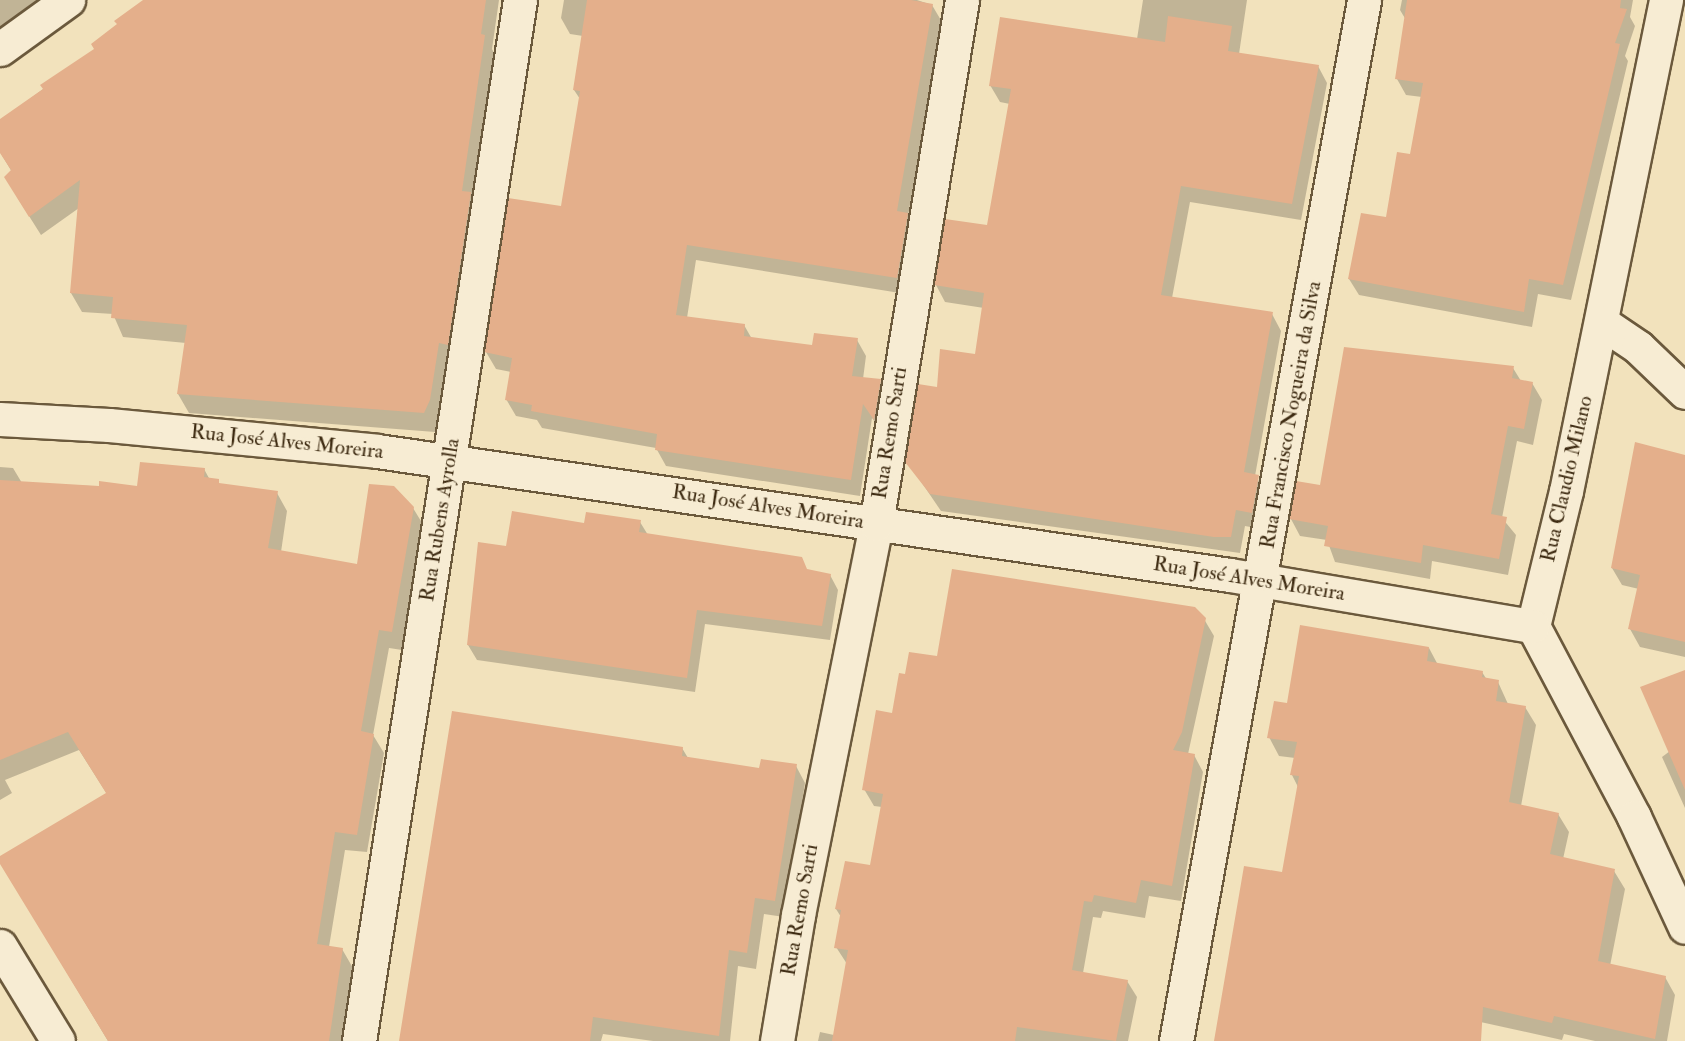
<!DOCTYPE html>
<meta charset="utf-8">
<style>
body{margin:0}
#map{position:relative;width:1685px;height:1041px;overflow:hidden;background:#f2e2bc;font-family:"IM FELL Double Pica",serif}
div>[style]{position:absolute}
.shadow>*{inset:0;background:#0003}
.building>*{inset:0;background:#e4af8b}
.roads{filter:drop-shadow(2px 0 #6b593c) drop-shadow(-2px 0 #6b593c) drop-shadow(0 2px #6b593c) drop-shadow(0 -2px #6b593c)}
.street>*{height:33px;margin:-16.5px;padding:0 16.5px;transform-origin:16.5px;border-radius:16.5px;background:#f7ecd3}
span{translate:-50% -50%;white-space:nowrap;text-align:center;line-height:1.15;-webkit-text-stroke:6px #f7ecd3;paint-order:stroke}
.street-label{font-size:21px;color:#3e2b12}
</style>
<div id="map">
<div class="shadow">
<i style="clip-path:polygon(0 0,43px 0,0 30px)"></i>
<i style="clip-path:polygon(146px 0,499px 0,492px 49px,495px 55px,441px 420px,435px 432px,189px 413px,178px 394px,186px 343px,123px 337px,113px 314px,82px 312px,71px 293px,79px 208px,41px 235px,17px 197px,12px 172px,0 152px,0 121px,96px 50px)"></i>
<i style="clip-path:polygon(564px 0,917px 0,932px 5px,942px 22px,908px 216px,917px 231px,906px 294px,696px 260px,687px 318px,744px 325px,752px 339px,813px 347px,857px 340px,866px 356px,863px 379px,880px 381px,889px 397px,883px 433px,872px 418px,860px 496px,666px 466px,656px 448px,542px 428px,537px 420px,516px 416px,506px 399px,511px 372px,496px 369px,486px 352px,562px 208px,580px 99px,574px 90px,583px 36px,570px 34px,561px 18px)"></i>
<i style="clip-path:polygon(1143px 0,1247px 0,1239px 54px,1318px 66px,1327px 83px,1301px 220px,1190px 202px,1172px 298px,1272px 314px,1281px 331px,1255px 476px,1268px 493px,1261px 529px,1245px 526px,1240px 553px,941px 511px,907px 461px,938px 388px,977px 356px,984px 308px,945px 302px,936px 285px,988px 227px,1010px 104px,1000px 102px,990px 85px,1137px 39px)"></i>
<i style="clip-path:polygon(1402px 0,1633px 0,1630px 17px,1635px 26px,1625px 56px,1628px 61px,1571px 300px,1538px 294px,1532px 327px,1359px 295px,1349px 279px,1387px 219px,1411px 156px,1422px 97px,1406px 95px,1397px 79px,1406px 20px,1400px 10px)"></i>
<i style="clip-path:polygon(1513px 368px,1521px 381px,1532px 383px,1542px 400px,1533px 445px,1517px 441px,1502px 518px,1516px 535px,1508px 575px,1432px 561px,1430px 579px,1335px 562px,1327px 540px,1300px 536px,1291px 519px,1321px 487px)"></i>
<i style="clip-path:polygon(1685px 456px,1685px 657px,1640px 647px,1630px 629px,1639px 589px,1622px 585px,1612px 568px)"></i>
<i style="clip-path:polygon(0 467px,13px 468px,22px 483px,138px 488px,204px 469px,210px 480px,221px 485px,277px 493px,287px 511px,281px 552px,358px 565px,413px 508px,424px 526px,402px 650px,389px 648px,373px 735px,384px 753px,367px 852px,345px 850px,329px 947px,342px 949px,353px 968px,341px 1041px,108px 1041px,0 861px,0 857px,107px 794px,79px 750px,5px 780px,12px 793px,0 800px)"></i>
<i style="clip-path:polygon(640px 522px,648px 535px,830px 575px,838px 590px,830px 640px,705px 624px,695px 692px,477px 660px,468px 645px,507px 548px,586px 525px)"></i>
<i style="clip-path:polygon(1204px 619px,1214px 636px,1188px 754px,1194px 755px,1203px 772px,1181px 901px,1149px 896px,1145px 918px,1103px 911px,1101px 918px,1093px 917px,1083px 973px,1127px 981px,1137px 997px,1128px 1041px,818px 1041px,820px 1032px,834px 1035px,847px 964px,836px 947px,841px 917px,836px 909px,871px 867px,882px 807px,874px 806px,864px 789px,907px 676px,938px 658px)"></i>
<i style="clip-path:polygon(1429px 648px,1438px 665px,1482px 672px,1487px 680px,1498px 682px,1508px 704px,1525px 707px,1536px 725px,1521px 806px,1558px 814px,1569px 832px,1563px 859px,1614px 871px,1625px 889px,1610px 966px,1665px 977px,1675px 995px,1667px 1041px,1595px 1041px,1564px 1034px,1562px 1040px,1435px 1012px,1430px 1041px,1216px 1041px,1283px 873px,1298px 787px,1292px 775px,1295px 758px,1279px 756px,1269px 737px,1288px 705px)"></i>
<i style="clip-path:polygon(1685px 671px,1685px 808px,1662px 757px,1670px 751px)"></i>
<i style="clip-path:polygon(682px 748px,688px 758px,760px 770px,796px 766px,805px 783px,784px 917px,764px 914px,756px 969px,738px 966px,730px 1041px,653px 1041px,603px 1034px,601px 1041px,401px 1041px)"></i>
</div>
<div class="building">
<i style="clip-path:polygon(143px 0,486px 0,481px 34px,485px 35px,462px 191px,471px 192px,448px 345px,439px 343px,430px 400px,424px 413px,177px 394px,187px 325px,111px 318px,113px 297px,70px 293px,80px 180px,29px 217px,4px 177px,11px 170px,0 153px,0 119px,43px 89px,40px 85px,94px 49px,91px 44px,117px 24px,114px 21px)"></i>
<i style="clip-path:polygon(587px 0,911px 0,933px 4px,897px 211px,908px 213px,897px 278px,687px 245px,676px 315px,745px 324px,744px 336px,812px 345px,814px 333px,858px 338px,852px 376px,881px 379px,874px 420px,863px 404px,851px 480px,655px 450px,657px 434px,531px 411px,532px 405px,505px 400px,512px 358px,484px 352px,508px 198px,561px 206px,580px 91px,573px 90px)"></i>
<i style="clip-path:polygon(1407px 0,1621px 0,1620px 8px,1627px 9px,1615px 43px,1620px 44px,1563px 285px,1529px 279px,1524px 312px,1348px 279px,1361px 213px,1386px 217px,1397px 152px,1410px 154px,1423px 83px,1395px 79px)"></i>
<i style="clip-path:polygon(1168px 16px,1232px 26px,1228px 51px,1319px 65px,1292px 204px,1181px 186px,1161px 295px,1273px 312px,1244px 472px,1259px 475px,1252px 513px,1236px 510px,1231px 537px,1214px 537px,930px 494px,905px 462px,918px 384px,937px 387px,940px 349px,975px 354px,984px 293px,934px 285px,945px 219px,987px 225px,1011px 89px,989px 86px,1000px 17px,1165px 42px)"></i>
<i style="clip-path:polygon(1344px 347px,1514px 366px,1512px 378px,1533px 382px,1524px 429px,1508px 426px,1491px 514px,1507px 517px,1499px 559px,1423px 545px,1421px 563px,1324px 546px,1328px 526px,1289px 519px,1296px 481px,1320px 485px)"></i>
<i style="clip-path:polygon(1635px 442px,1685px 455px,1685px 642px,1628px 629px,1640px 575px,1611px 568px)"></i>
<i style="clip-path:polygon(140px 462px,205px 468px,204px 477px,219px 479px,219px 483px,278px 491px,268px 548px,357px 564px,369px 484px,394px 486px,414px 507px,392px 632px,379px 630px,361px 731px,374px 734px,357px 835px,335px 832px,317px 944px,343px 948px,329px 1041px,108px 1041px,0 864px,0 856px,106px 793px,68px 732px,0 760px,0 480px,99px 486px,99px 481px,137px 486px)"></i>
<i style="clip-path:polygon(512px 511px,584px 523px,586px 512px,641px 520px,639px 532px,802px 557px,807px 569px,831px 574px,822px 626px,697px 610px,687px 678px,467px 645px,478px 542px,506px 546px)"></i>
<i style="clip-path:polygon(952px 569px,1195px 607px,1206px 618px,1182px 732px,1173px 750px,1195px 754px,1172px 886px,1141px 880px,1136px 903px,1094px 895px,1092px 902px,1084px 901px,1072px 970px,1128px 980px,1116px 1041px,1017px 1027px,1015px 1041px,832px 1041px,848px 950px,834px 948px,841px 910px,835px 909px,845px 861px,870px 865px,883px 794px,862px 790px,876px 710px,892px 713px,899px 673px,905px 674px,909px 652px,937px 656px)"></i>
<i style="clip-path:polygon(1300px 625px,1429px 647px,1427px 661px,1483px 671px,1482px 677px,1499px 680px,1496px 701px,1526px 706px,1509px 802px,1559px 813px,1550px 854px,1615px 869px,1598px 961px,1666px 976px,1655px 1039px,1554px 1016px,1552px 1023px,1483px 1007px,1481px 1041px,1214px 1041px,1244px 866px,1282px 872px,1299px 776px,1290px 775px,1297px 742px,1267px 738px,1274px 701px,1287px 703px)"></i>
<i style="clip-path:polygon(1685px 670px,1685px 790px,1640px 687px)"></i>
<i style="clip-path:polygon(452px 711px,683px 747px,682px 756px,759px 768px,761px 759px,797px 764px,775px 901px,755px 898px,747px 953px,729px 950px,719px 1036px,593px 1017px,590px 1041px,399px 1041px)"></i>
</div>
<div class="roads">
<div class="street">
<i style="left:1666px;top:0;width:501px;rotate:101.51deg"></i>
<i style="left:1566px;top:491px;width:139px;rotate:103.7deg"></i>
<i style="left:1533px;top:626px;width:216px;rotate:62.1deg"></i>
<i style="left:1634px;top:817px;width:121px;rotate:65.1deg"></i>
<i style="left:0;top:49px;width:84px;rotate:-35.8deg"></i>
<i style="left:1601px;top:322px;width:45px;rotate:34deg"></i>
<i style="left:1638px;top:347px;width:65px;rotate:43.8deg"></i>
<i style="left:0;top:419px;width:109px;rotate:3.2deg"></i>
<i style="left:109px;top:425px;width:269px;rotate:5.5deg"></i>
<i style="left:377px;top:451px;width:862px;rotate:8.27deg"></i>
<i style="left:1230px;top:575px;width:307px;rotate:9.6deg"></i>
<i style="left:0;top:946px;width:111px;rotate:58.6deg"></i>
<i style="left:359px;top:1041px;width:1053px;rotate:-81.21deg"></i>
<i style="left:777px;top:1041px;width:128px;rotate:-80.5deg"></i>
<i style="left:798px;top:915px;width:399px;rotate:-78.7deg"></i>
<i style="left:876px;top:524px;width:531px;rotate:-80.68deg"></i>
<i style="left:1176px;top:1041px;width:1058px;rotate:-79.76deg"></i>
</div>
</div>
<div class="street-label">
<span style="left:1291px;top:415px;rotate:-80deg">Rua Francisco Nogueira da Silva</span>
<span style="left:890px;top:433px;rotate:-81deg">Rua Remo Sarti</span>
<span style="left:287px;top:442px;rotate:6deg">Rua José Alves Moreira</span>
<span style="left:1567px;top:479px;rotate:-77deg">Rua Claudio Milano</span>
<span style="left:768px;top:507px;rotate:9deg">Rua José Alves Moreira</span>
<span style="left:440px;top:520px;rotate:-81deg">Rua Rubens Ayrolla</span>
<span style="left:1249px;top:579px;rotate:9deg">Rua José Alves Moreira</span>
<span style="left:800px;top:910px;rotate:-80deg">Rua Remo Sarti</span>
</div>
</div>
